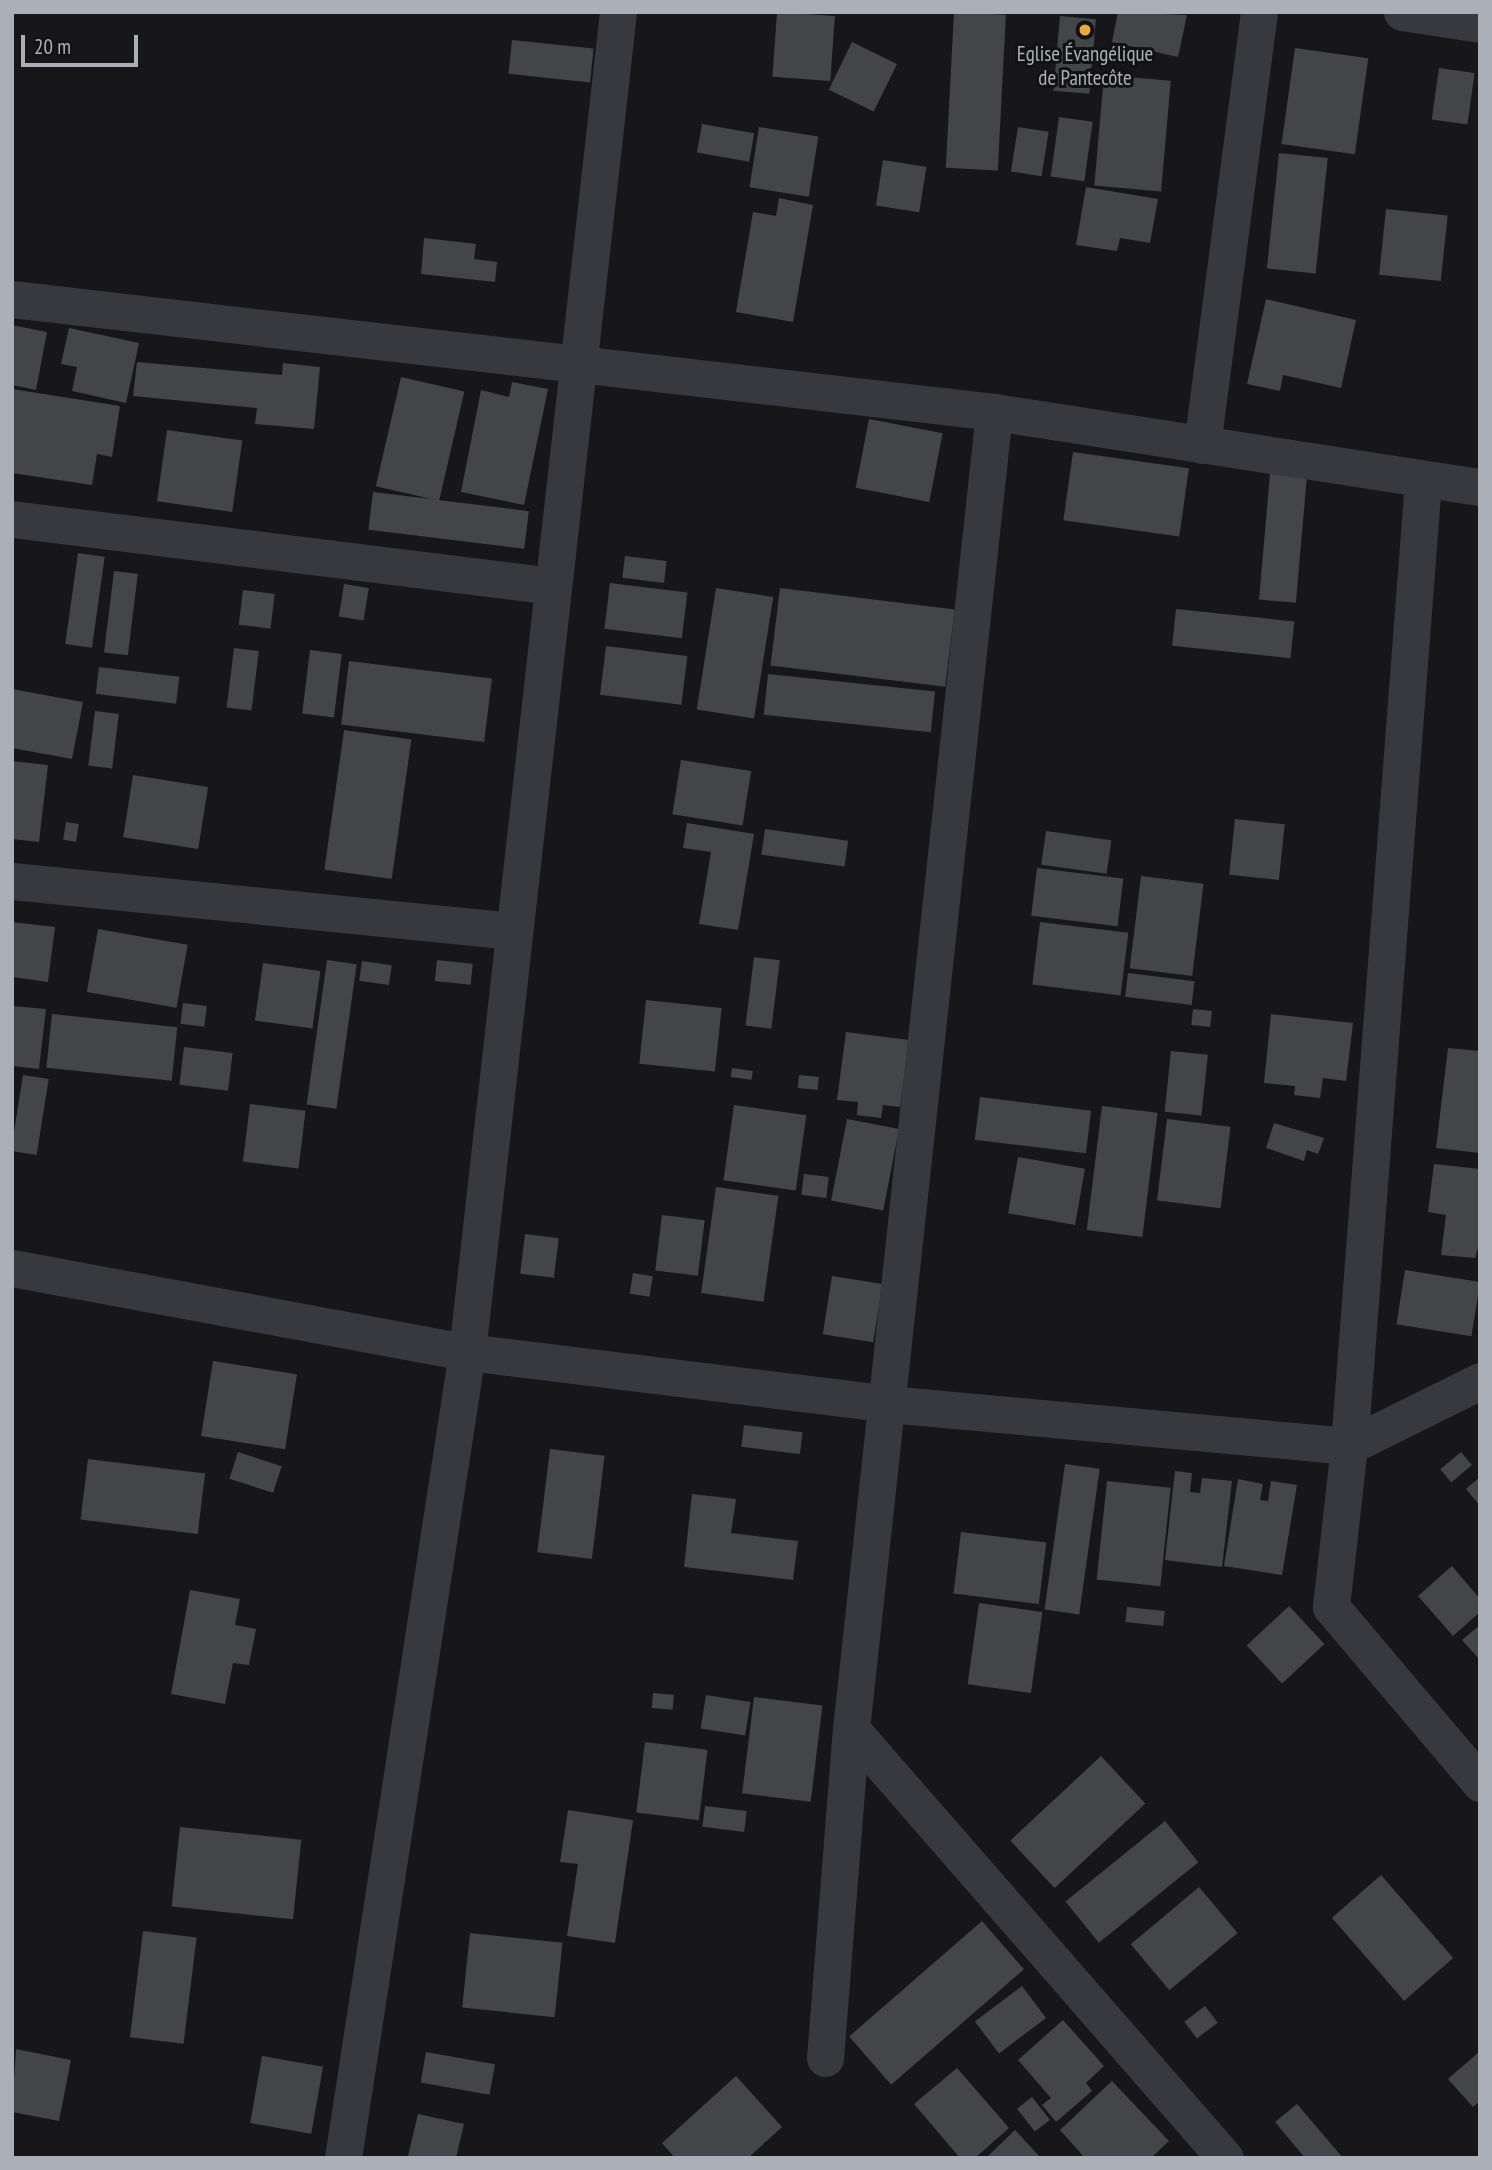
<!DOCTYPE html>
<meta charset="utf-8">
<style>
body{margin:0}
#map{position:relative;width:1492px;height:2170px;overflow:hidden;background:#171719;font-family:"PT Sans Narrow",sans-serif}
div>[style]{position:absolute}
.building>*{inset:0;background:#444549;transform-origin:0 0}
.minor>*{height:37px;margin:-18.5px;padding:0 18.5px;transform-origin:18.5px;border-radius:18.5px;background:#38393e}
.dots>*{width:19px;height:19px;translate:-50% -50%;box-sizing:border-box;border:4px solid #121214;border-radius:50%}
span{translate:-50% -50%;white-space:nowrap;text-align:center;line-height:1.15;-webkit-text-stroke:6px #121214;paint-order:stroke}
.poi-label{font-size:21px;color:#aaafb8}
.frame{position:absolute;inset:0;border:14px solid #aaafb8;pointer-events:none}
.scale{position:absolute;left:21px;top:35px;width:117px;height:32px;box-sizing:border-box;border:4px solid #aaafb8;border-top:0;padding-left:9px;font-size:21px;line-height:24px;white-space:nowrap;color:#aaafb8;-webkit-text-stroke:5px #121214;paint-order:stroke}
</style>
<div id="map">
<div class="building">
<i style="left:777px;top:12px;width:58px;height:65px;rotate:4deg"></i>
<i style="left:954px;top:12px;width:52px;height:156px;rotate:3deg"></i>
<i style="clip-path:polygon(1118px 12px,1187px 15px,1178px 57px,1112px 42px)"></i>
<i style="left:1060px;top:16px;width:36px;height:75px;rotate:5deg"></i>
<i style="left:512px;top:40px;width:82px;height:34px;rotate:6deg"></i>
<i style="left:852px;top:42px;width:50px;height:53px;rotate:26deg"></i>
<i style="left:1295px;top:48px;width:74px;height:97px;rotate:8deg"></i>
<i style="left:1439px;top:68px;width:36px;height:52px;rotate:8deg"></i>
<i style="left:1104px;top:75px;width:67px;height:111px;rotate:5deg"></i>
<i style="left:1059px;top:117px;width:34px;height:60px;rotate:8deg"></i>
<i style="left:702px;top:124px;width:53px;height:29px;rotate:10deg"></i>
<i style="left:759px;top:127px;width:60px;height:61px;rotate:9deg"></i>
<i style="left:1018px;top:127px;width:31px;height:45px;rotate:9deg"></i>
<i style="left:1279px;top:153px;width:49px;height:116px;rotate:6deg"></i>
<i style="left:883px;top:160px;width:44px;height:46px;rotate:9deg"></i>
<i style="clip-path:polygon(1086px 187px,1158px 199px,1150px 243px,1120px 238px,1117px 251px,1076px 245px)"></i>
<i style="clip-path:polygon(779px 198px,813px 205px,793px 322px,736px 312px,753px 212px,776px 216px)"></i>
<i style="left:1386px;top:209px;width:62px;height:66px;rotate:6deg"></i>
<i style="clip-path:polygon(424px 238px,476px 244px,474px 259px,497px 262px,495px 282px,421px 274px)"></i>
<i style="clip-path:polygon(1266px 299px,1356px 320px,1341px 388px,1283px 375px,1280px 391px,1247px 384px)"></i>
<i style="clip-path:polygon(12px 325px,47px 332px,36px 390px,12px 385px)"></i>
<i style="clip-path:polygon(69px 328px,139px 343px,126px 403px,72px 391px,77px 367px,61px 364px)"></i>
<i style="clip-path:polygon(137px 362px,282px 375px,283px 363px,320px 367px,314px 429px,255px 424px,257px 408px,133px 396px)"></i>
<i style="left:401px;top:377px;width:65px;height:112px;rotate:13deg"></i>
<i style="clip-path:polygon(512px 382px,548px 389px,524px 505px,461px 492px,481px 390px,509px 397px)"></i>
<i style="clip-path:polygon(12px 389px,120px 406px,112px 457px,97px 454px,92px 485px,12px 473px)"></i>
<i style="left:869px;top:419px;width:75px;height:70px;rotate:11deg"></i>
<i style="left:167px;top:430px;width:76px;height:72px;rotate:8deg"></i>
<i style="left:1073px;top:452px;width:117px;height:69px;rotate:8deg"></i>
<i style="left:1270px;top:474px;width:37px;height:126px;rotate:5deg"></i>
<i style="left:373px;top:492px;width:157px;height:38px;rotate:7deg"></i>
<i style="left:78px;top:553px;width:27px;height:92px;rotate:8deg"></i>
<i style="left:625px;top:556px;width:42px;height:22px;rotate:7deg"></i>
<i style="left:114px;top:571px;width:24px;height:82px;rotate:7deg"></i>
<i style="left:610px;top:583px;width:78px;height:46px;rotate:7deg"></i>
<i style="left:344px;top:584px;width:25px;height:33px;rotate:9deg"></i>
<i style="left:716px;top:588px;width:58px;height:123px;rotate:9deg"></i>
<i style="left:780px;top:588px;width:176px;height:78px;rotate:7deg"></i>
<i style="left:243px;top:590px;width:32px;height:35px;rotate:7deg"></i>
<i style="left:1176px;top:609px;width:119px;height:37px;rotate:6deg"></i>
<i style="left:606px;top:646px;width:82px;height:49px;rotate:7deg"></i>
<i style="left:234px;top:648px;width:25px;height:60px;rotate:7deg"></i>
<i style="left:310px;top:650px;width:32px;height:64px;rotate:7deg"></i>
<i style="left:349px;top:661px;width:144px;height:64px;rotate:7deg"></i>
<i style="left:99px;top:667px;width:81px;height:27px;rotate:7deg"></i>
<i style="left:768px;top:674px;width:168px;height:41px;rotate:6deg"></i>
<i style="clip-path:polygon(12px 689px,83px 702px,72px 759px,12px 748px)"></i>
<i style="left:95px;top:711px;width:24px;height:55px;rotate:7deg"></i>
<i style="left:344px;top:730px;width:68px;height:141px;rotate:8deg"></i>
<i style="left:681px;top:760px;width:71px;height:55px;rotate:9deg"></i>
<i style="clip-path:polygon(12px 761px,48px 765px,39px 842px,12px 839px)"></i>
<i style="left:133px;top:775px;width:76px;height:63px;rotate:9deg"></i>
<i style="left:1235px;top:819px;width:50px;height:56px;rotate:6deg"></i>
<i style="left:66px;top:822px;width:13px;height:18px;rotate:9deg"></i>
<i style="clip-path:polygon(687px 823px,754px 834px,738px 930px,699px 924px,711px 852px,683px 848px)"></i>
<i style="left:765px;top:829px;width:84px;height:26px;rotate:8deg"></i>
<i style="left:1046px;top:831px;width:66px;height:34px;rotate:8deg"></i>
<i style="left:1037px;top:868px;width:87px;height:48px;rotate:7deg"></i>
<i style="left:1141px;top:876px;width:63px;height:93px;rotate:7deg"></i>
<i style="clip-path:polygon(12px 922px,55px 927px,48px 982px,12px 977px)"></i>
<i style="left:1040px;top:922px;width:89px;height:63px;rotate:7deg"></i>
<i style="left:98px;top:929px;width:91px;height:64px;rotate:10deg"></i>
<i style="left:754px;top:957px;width:26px;height:69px;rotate:7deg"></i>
<i style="left:327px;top:960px;width:30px;height:146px;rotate:8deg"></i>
<i style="left:437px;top:960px;width:36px;height:21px;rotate:6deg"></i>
<i style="left:362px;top:961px;width:30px;height:20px;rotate:8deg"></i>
<i style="left:263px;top:963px;width:58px;height:58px;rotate:8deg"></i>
<i style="left:1128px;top:973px;width:67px;height:24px;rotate:7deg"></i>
<i style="left:646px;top:1000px;width:76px;height:64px;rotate:6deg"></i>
<i style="left:183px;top:1003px;width:24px;height:21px;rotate:7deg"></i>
<i style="clip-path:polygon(12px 1006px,46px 1009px,39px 1069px,12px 1066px)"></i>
<i style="left:1193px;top:1009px;width:19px;height:16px;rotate:6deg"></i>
<i style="left:52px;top:1014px;width:126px;height:54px;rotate:6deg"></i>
<i style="clip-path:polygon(1271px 1014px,1353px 1023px,1346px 1081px,1323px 1078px,1320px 1098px,1294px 1095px,1295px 1086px,1264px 1083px)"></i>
<i style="clip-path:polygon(846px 1032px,909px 1040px,900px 1107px,883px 1105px,881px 1118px,857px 1115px,858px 1102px,837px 1100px)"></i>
<i style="left:184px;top:1047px;width:49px;height:38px;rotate:7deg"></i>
<i style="clip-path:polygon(1448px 1048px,1480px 1051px,1480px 1153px,1436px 1148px)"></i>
<i style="left:1171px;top:1051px;width:37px;height:61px;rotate:6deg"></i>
<i style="left:732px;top:1068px;width:21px;height:9px;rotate:8deg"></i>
<i style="left:23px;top:1075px;width:26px;height:77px;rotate:9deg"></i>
<i style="left:799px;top:1075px;width:20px;height:13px;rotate:6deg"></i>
<i style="left:980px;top:1097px;width:112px;height:43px;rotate:7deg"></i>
<i style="left:250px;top:1104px;width:56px;height:58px;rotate:7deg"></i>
<i style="left:734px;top:1105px;width:73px;height:76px;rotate:8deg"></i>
<i style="left:1102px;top:1106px;width:56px;height:125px;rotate:7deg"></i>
<i style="left:847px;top:1119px;width:53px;height:83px;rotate:11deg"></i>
<i style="left:1167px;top:1119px;width:64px;height:82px;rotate:7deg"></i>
<i style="clip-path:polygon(1274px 1123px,1324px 1138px,1318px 1154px,1307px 1150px,1304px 1161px,1266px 1148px)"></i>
<i style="left:1018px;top:1157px;width:68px;height:57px;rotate:10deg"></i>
<i style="clip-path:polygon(1434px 1164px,1480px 1169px,1480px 1241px,1475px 1258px,1441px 1255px,1446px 1215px,1428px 1212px)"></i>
<i style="left:804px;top:1174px;width:25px;height:21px;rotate:7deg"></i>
<i style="left:716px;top:1187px;width:63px;height:107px;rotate:8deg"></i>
<i style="left:662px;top:1215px;width:43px;height:56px;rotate:7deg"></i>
<i style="left:525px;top:1234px;width:34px;height:40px;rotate:7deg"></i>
<i style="left:1405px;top:1270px;width:76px;height:55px;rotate:9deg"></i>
<i style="left:633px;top:1273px;width:20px;height:21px;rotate:9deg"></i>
<i style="left:832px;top:1276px;width:51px;height:59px;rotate:9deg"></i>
<i style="left:213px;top:1361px;width:85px;height:76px;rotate:9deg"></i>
<i style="left:744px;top:1425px;width:59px;height:22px;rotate:7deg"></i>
<i style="left:550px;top:1449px;width:55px;height:104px;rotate:7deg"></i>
<i style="left:238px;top:1452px;width:46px;height:28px;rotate:18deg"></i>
<i style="left:1461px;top:1452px;width:17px;height:27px;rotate:50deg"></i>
<i style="left:88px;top:1459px;width:118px;height:61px;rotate:7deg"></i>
<i style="left:1065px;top:1464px;width:35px;height:147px;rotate:8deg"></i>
<i style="clip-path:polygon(1175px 1471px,1192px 1473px,1190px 1492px,1200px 1493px,1202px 1478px,1232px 1481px,1222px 1567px,1165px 1560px)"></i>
<i style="clip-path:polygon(1480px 1477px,1480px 1506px,1466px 1489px)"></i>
<i style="clip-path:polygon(1238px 1479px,1263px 1484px,1260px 1500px,1268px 1501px,1271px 1481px,1297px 1485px,1282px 1575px,1224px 1566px)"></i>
<i style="left:1107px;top:1481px;width:64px;height:99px;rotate:6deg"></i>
<i style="clip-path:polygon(692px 1494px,736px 1499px,731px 1533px,798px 1541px,793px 1580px,684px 1567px)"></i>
<i style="left:961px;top:1532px;width:86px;height:62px;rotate:7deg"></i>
<i style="clip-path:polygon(1452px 1566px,1480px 1599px,1480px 1612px,1453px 1636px,1418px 1596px)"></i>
<i style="clip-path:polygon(190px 1590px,240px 1599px,235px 1625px,256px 1629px,249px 1665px,233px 1663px,225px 1704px,171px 1694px)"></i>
<i style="left:979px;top:1603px;width:64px;height:82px;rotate:8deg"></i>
<i style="left:1289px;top:1606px;width:52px;height:58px;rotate:47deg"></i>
<i style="left:1127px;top:1607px;width:38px;height:15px;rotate:6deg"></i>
<i style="clip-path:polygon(1480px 1625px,1480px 1660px,1462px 1640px)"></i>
<i style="left:653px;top:1693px;width:21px;height:15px;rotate:5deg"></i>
<i style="left:706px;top:1695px;width:45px;height:34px;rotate:9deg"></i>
<i style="left:754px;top:1697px;width:69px;height:97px;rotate:7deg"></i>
<i style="left:645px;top:1742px;width:63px;height:71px;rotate:7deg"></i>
<i style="left:1101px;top:1756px;width:65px;height:124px;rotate:47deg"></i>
<i style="left:705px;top:1806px;width:42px;height:21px;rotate:7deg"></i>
<i style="clip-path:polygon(568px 1810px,633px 1820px,615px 1943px,567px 1936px,578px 1864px,560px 1862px)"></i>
<i style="left:1165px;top:1821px;width:53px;height:128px;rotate:51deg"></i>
<i style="left:180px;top:1827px;width:122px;height:80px;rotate:6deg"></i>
<i style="left:1381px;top:1875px;width:110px;height:65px;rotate:49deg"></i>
<i style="left:1199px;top:1887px;width:60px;height:89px;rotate:50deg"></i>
<i style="left:982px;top:1921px;width:64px;height:176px;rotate:49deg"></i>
<i style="left:143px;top:1931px;width:54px;height:107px;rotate:7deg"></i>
<i style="left:470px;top:1933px;width:93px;height:75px;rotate:6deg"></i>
<i style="left:1022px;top:1986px;width:40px;height:59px;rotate:53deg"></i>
<i style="left:1205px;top:2006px;width:21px;height:26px;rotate:53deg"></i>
<i style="clip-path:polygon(1063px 2020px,1104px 2066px,1086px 2083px,1092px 2091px,1056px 2122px,1042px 2105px,1051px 2098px,1018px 2060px)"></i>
<i style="clip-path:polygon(16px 2049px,71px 2060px,59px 2121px,12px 2112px)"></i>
<i style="clip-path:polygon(1480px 2051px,1480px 2101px,1473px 2107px,1448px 2079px)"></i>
<i style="left:426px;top:2052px;width:70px;height:31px;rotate:10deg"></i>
<i style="left:262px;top:2056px;width:62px;height:68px;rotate:10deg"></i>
<i style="clip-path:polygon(957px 2068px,1009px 2128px,975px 2158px,960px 2158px,914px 2104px)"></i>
<i style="clip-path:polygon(736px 2076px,782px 2127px,748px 2158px,675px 2158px,662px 2143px)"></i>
<i style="clip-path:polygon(1112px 2081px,1169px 2141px,1151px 2158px,1085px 2158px,1060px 2130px)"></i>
<i style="left:1032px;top:2097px;width:29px;height:19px;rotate:52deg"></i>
<i style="clip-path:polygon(1297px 2104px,1343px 2158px,1305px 2158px,1275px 2122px)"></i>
<i style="clip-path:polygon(418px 2114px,464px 2124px,456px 2158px,408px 2156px)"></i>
<i style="clip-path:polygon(1015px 2130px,1041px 2158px,986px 2158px)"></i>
</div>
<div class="minor">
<i style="left:1402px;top:12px;width:79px;rotate:8.7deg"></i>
<i style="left:12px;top:299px;width:988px;rotate:6.56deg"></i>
<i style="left:994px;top:412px;width:492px;rotate:8.8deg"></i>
<i style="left:1202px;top:445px;width:437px;rotate:-82.5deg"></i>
<i style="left:1423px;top:481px;width:968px;rotate:94.39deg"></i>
<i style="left:1349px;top:1446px;width:162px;rotate:96.4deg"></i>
<i style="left:1331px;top:1607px;width:231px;rotate:49.7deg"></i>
<i style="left:12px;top:519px;width:544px;rotate:7.07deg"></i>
<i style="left:12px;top:881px;width:504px;rotate:5.69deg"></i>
<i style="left:12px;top:1268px;width:463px;rotate:10.5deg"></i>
<i style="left:467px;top:1352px;width:424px;rotate:7deg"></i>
<i style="left:888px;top:1404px;width:463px;rotate:5.2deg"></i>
<i style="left:1349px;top:1446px;width:146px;rotate:-26.4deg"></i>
<i style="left:851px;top:1729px;width:569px;rotate:48.92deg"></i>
<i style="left:825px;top:2058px;width:330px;rotate:-85.5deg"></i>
<i style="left:851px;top:1729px;width:1325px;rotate:-83.8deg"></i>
<i style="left:343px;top:2158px;width:815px;rotate:-81.25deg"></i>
<i style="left:467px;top:1352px;width:1348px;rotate:-83.57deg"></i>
</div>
<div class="dots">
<i style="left:1085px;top:30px;background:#eaa83e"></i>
</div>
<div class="poi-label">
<span style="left:1085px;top:66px">Eglise Évangélique<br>de Pantecôte</span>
</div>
<div class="frame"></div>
<div class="scale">20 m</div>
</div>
